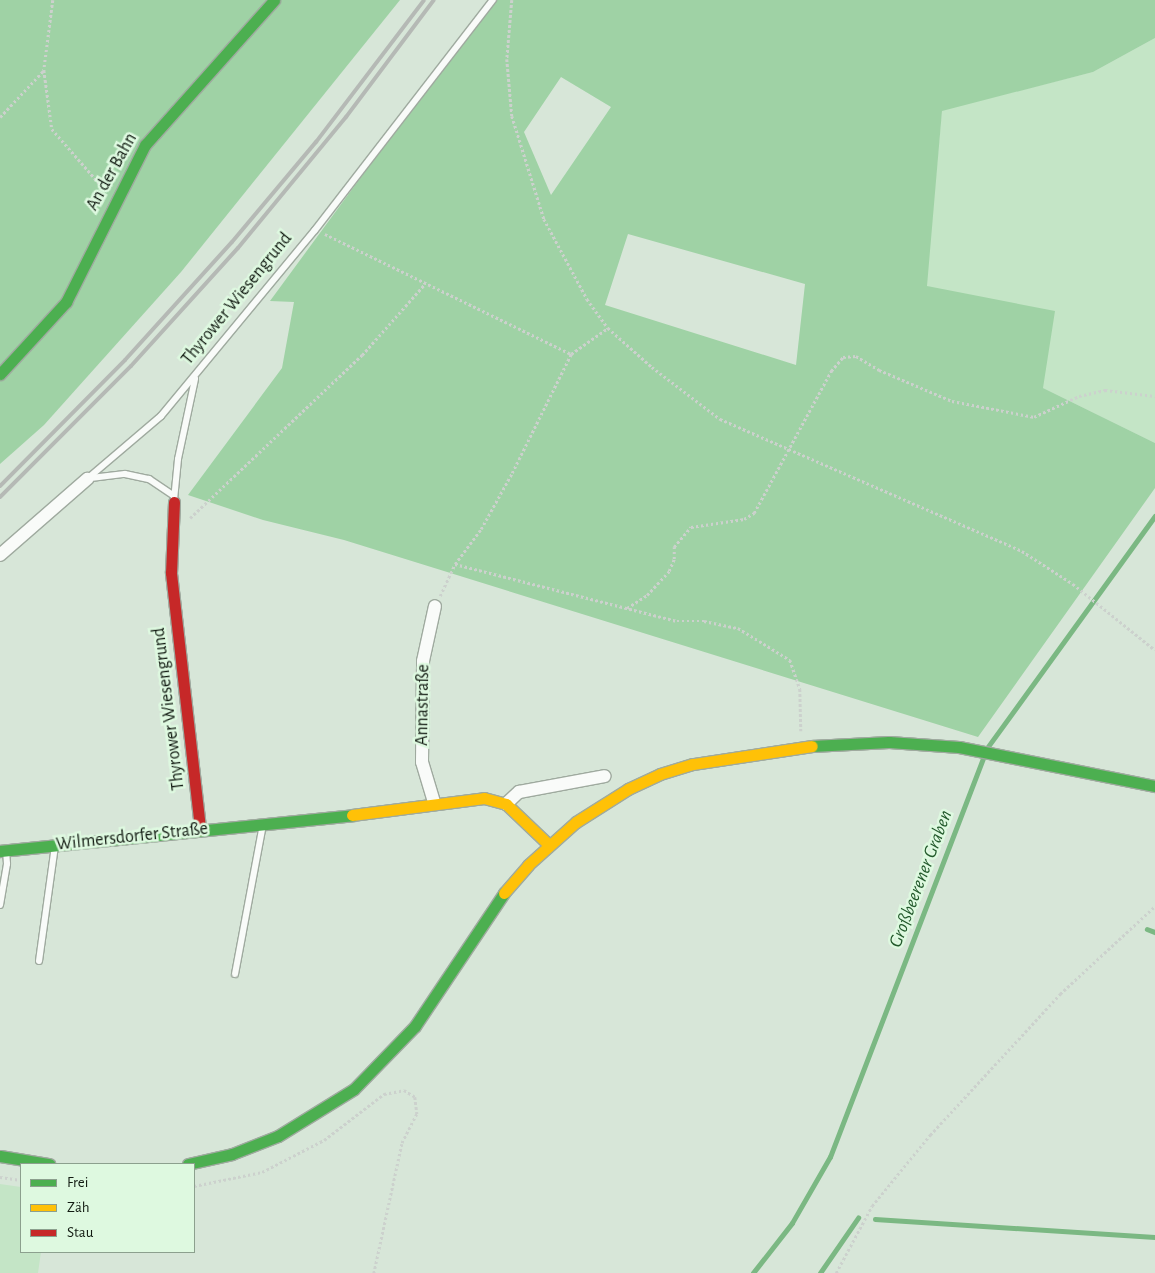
<!DOCTYPE html>
<meta charset="utf-8">
<style>
body{margin:0}
#map{position:relative;width:1155px;height:1273px;overflow:hidden;background:#d7e6d8;font-family:"Alegreya Sans",sans-serif}
div>[style]{position:absolute}
.green>*{inset:0;background:#c4e5c6}
.forest>*{inset:0;background:#9fd2a5}
.stream>*{height:4.5px;margin:-2.25px;padding:0 2.25px;transform-origin:2.25px;border-radius:2.25px;background:#7bb883}
.path>*{height:2.5px;margin-top:-1.25px;transform-origin:0;background:repeating-linear-gradient(90deg,#ccd1cd 0 2.5px,transparent 0 5px)}
.roads{filter:drop-shadow(1px 0 #9faa9f) drop-shadow(-1px 0 #9faa9f) drop-shadow(0 1px #9faa9f) drop-shadow(0 -1px #9faa9f)}
.lane>*{height:6px;margin:-3px;padding:0 3px;transform-origin:3px;border-radius:3px;background:#f9fbf9}
.street>*{height:12px;margin:-6px;padding:0 6px;transform-origin:6px;border-radius:6px;background:#f9fbf9}
.fast>*{height:11px;margin:-5.5px;padding:0 5.5px;transform-origin:5.5px;border-radius:5.5px;background:#4caf50}
.slow>*{height:11px;margin:-5.5px;padding:0 5.5px;transform-origin:5.5px;border-radius:5.5px;background:#ffc107}
.jam>*{height:11px;margin:-5.5px;padding:0 5.5px;transform-origin:5.5px;border-radius:5.5px;background:#c62828}
.rail>*{height:4px;margin:-2px;padding:0 2px;transform-origin:2px;border-radius:2px;background:#b5b9b5}
span{translate:-50% -50%;white-space:nowrap;text-align:center;line-height:1.15;-webkit-text-stroke:5px #def9e0;paint-order:stroke}
.street-label{font-size:18px;color:#121b12}
.water-label{font-size:19px;color:#22592b;font-style:italic}
.legend{position:absolute;left:20px;top:1163px;width:175px;height:90px;box-sizing:border-box;background:#def9e0;border:1px solid #8ca08e;margin:0;padding:6px 9px;list-style:none;font-size:15px;color:#121b12}
.legend li{display:flex;align-items:center;gap:10px;height:25px}
.legend b{width:25px;border:1px solid #8ca08e}
</style>
<div id="map">
<div class="green">
<i style="clip-path:polygon(1155px 38px,1155px 443px,1043px 388px,926px 286px,942px 110px,1093px 72px)"></i>
<i style="clip-path:polygon(0 1184px,21px 1187px,21px 1252px,41px 1252px,38px 1273px,0 1273px)"></i>
</div>
<div class="forest">
<i style="clip-path:polygon(0 0,400px 0,181px 272px,44px 425px,0 464px)"></i>
<i style="clip-path:polygon(evenodd,491px 0,1155px 0,1155px 38px,1093px 72px,942px 111px,927px 286px,1055px 311px,1043px 388px,1155px 443px,1155px 488px,978px 737px,344px 540px,263px 520px,188px 495px,282px 368px,294px 302px,270px 301px,491px 0,561px 77px,611px 107px,551px 195px,524px 132px,561px 77px,491px 0,628px 234px,805px 284px,796px 365px,605px 305px,628px 234px)"></i>
</div>
<div class="stream">
<i style="left:987px;top:748px;width:286px;rotate:-54.1deg"></i>
<i style="left:1147px;top:929px;width:9px;rotate:21deg"></i>
<i style="left:875px;top:1219px;width:281px;rotate:3.7deg"></i>
<i style="left:753px;top:1273px;width:63px;rotate:-52deg"></i>
<i style="left:792px;top:1223px;width:76px;rotate:-60.1deg"></i>
<i style="left:830px;top:1157px;width:430px;rotate:-69deg"></i>
<i style="left:820px;top:1273px;width:67px;rotate:-55.4deg"></i>
</div>
<div class="path">
<i style="left:53px;top:0;width:71px;rotate:97.3deg"></i>
<i style="left:44px;top:70px;width:60px;rotate:82.3deg"></i>
<i style="left:52px;top:129px;width:81px;rotate:49deg"></i>
<i style="left:512px;top:0;width:59px;rotate:94.8deg"></i>
<i style="left:507px;top:59px;width:57px;rotate:85deg"></i>
<i style="left:512px;top:116px;width:108px;rotate:72.7deg"></i>
<i style="left:544px;top:219px;width:91px;rotate:61.7deg"></i>
<i style="left:587px;top:299px;width:36px;rotate:54deg"></i>
<i style="left:608px;top:328px;width:59px;rotate:41.6deg"></i>
<i style="left:652px;top:367px;width:86px;rotate:37.4deg"></i>
<i style="left:720px;top:419px;width:330px;rotate:23.6deg"></i>
<i style="left:1022px;top:551px;width:61px;rotate:32.9deg"></i>
<i style="left:1073px;top:584px;width:105px;rotate:38.8deg"></i>
<i style="left:0;top:117px;width:64px;rotate:-46.9deg"></i>
<i style="left:325px;top:234px;width:274px;rotate:26deg"></i>
<i style="left:190px;top:518px;width:237px;rotate:-43.5deg"></i>
<i style="left:362px;top:355px;width:94px;rotate:-48.5deg"></i>
<i style="left:455px;top:564px;width:229px;rotate:14.4deg"></i>
<i style="left:677px;top:621px;width:27px"></i>
<i style="left:704px;top:621px;width:35px;rotate:12deg"></i>
<i style="left:738px;top:628px;width:61px;rotate:31.6deg"></i>
<i style="left:790px;top:660px;width:31px;rotate:71deg"></i>
<i style="left:800px;top:689px;width:42px;rotate:88.6deg"></i>
<i style="left:440px;top:596px;width:35px;rotate:-65deg"></i>
<i style="left:455px;top:564px;width:44px;rotate:-53.4deg"></i>
<i style="left:481px;top:529px;width:64px;rotate:-61deg"></i>
<i style="left:512px;top:473px;width:133px;rotate:-63.6deg"></i>
<i style="left:571px;top:354px;width:45px;rotate:-35.1deg"></i>
<i style="left:627px;top:608px;width:24px;rotate:-33deg"></i>
<i style="left:647px;top:595px;width:33px;rotate:-47deg"></i>
<i style="left:669px;top:571px;width:13px;rotate:-67deg"></i>
<i style="left:674px;top:559px;width:12px;rotate:-90deg"></i>
<i style="left:674px;top:547px;width:26px;rotate:-50deg"></i>
<i style="left:691px;top:527px;width:54px;rotate:-8.6deg"></i>
<i style="left:744px;top:519px;width:12px;rotate:-31deg"></i>
<i style="left:754px;top:513px;width:162px;rotate:-61.5deg"></i>
<i style="left:831px;top:371px;width:18px;rotate:-49deg"></i>
<i style="left:843px;top:357px;width:13px;rotate:-4deg"></i>
<i style="left:856px;top:356px;width:27px;rotate:31deg"></i>
<i style="left:879px;top:370px;width:79px;rotate:23deg"></i>
<i style="left:952px;top:401px;width:84px;rotate:11deg"></i>
<i style="left:1034px;top:417px;width:50px;rotate:-25deg"></i>
<i style="left:1079px;top:396px;width:27px;rotate:-13deg"></i>
<i style="left:1105px;top:390px;width:50px;rotate:6.8deg"></i>
<i style="left:0;top:1177px;width:21px;rotate:8deg"></i>
<i style="left:194px;top:1186px;width:69px;rotate:-11.6deg"></i>
<i style="left:262px;top:1172px;width:70px;rotate:-27.3deg"></i>
<i style="left:324px;top:1140px;width:76px;rotate:-37.5deg"></i>
<i style="left:384px;top:1094px;width:20px;rotate:-11deg"></i>
<i style="left:404px;top:1090px;width:13px;rotate:32deg"></i>
<i style="left:415px;top:1097px;width:17px;rotate:83deg"></i>
<i style="left:417px;top:1114px;width:34px;rotate:117deg"></i>
<i style="left:402px;top:1144px;width:132px;rotate:102.2deg"></i>
<i style="left:836px;top:1273px;width:76px;rotate:-61.8deg"></i>
<i style="left:872px;top:1206px;width:92px;rotate:-50.8deg"></i>
<i style="left:930px;top:1135px;width:192px;rotate:-47.3deg"></i>
<i style="left:1060px;top:994px;width:129px;rotate:-42.8deg"></i>
</div>
<div class="roads">
<div class="lane">
<i style="left:91px;top:478px;width:34px;rotate:-7deg"></i>
<i style="left:125px;top:474px;width:25px;rotate:12deg"></i>
<i style="left:149px;top:479px;width:30px;rotate:34deg"></i>
<i style="left:87px;top:479px;width:97px;rotate:-40.4deg"></i>
<i style="left:161px;top:416px;width:241px;rotate:-50.4deg"></i>
<i style="left:315px;top:230px;width:291px;rotate:-52.3deg"></i>
<i style="left:174px;top:500px;width:41px;rotate:-84.4deg"></i>
<i style="left:178px;top:459px;width:82px;rotate:-78deg"></i>
<i style="left:0;top:905px;width:42px;rotate:-80.3deg"></i>
<i style="left:7px;top:864px;width:13px;rotate:-94deg"></i>
<i style="left:39px;top:961px;width:116px;rotate:-82.1deg"></i>
<i style="left:235px;top:974px;width:152px;rotate:-79.4deg"></i>
</div>
<div class="street">
<i style="left:0;top:555px;width:116px;rotate:-41.1deg"></i>
<i style="left:434px;top:802px;width:42px;rotate:-106.7deg"></i>
<i style="left:422px;top:762px;width:101px;rotate:-89.4deg"></i>
<i style="left:423px;top:661px;width:56px;rotate:-77.7deg"></i>
<i style="left:506px;top:804px;width:18px;rotate:-43deg"></i>
<i style="left:519px;top:792px;width:87px;rotate:-10.5deg"></i>
</div>
<div class="fast">
<i style="left:0;top:374px;width:98px;rotate:-47.5deg"></i>
<i style="left:66px;top:302px;width:176px;rotate:-63.3deg"></i>
<i style="left:145px;top:145px;width:194px;rotate:-48.3deg"></i>
<i style="left:812px;top:746px;width:77px;rotate:-3deg"></i>
<i style="left:889px;top:742px;width:70px;rotate:4.1deg"></i>
<i style="left:959px;top:747px;width:200px;rotate:11.3deg"></i>
<i style="left:0;top:851px;width:354px;rotate:-5.8deg"></i>
<i style="left:0;top:1156px;width:50px;rotate:9.3deg"></i>
<i style="left:188px;top:1164px;width:45px;rotate:-12.8deg"></i>
<i style="left:232px;top:1154px;width:49px;rotate:-21.4deg"></i>
<i style="left:278px;top:1136px;width:89px;rotate:-31.7deg"></i>
<i style="left:354px;top:1089px;width:88px;rotate:-45.9deg"></i>
<i style="left:415px;top:1026px;width:160px;rotate:-56.2deg"></i>
</div>
<div class="slow">
<i style="left:352px;top:815px;width:133px;rotate:-7.3deg"></i>
<i style="left:484px;top:798px;width:23px;rotate:15deg"></i>
<i style="left:506px;top:804px;width:58px;rotate:43.6deg"></i>
<i style="left:504px;top:893px;width:37px;rotate:-49deg"></i>
<i style="left:528px;top:865px;width:64px;rotate:-41.9deg"></i>
<i style="left:576px;top:822px;width:62px;rotate:-32.4deg"></i>
<i style="left:628px;top:789px;width:35px;rotate:-25deg"></i>
<i style="left:660px;top:774px;width:34px;rotate:-17deg"></i>
<i style="left:693px;top:764px;width:120px;rotate:-8.6deg"></i>
</div>
<div class="jam">
<i style="left:174px;top:502px;width:71px;rotate:92.4deg"></i>
<i style="left:171px;top:573px;width:258px;rotate:83.5deg"></i>
</div>
</div>
<div class="rail">
<i style="left:0;top:486px;width:177px;rotate:-45.2deg"></i>
<i style="left:125px;top:360px;width:159px;rotate:-47.8deg"></i>
<i style="left:232px;top:242px;width:131px;rotate:-50deg"></i>
<i style="left:316px;top:142px;width:178px;rotate:-52.7deg"></i>
<i style="left:0;top:497px;width:185px;rotate:-45deg"></i>
<i style="left:131px;top:366px;width:159px;rotate:-47.8deg"></i>
<i style="left:238px;top:248px;width:170px;rotate:-50.5deg"></i>
<i style="left:346px;top:117px;width:146px;rotate:-53.1deg"></i>
</div>
<div class="street-label">
<span style="left:112px;top:172px;rotate:-61deg">An der Bahn</span>
<span style="left:237px;top:299px;rotate:-51deg">Thyrower Wiesengrund</span>
<span style="left:423px;top:705px;rotate:-89deg">Annastraße</span>
<span style="left:169px;top:709px;rotate:-97deg">Thyrower Wiesengrund</span>
<span style="left:132px;top:837px;rotate:-6deg">Wilmersdorfer Straße</span>
</div>
<div class="water-label">
<span style="left:921px;top:879px;rotate:-69deg">Großbeerener Graben</span>
</div>
<ul class="legend">
<li><b style="height:6px;background:#4caf50"></b>Frei</li>
<li><b style="height:6px;background:#ffc107"></b>Zäh</li>
<li><b style="height:6px;background:#c62828"></b>Stau</li>
</ul>
</div>
